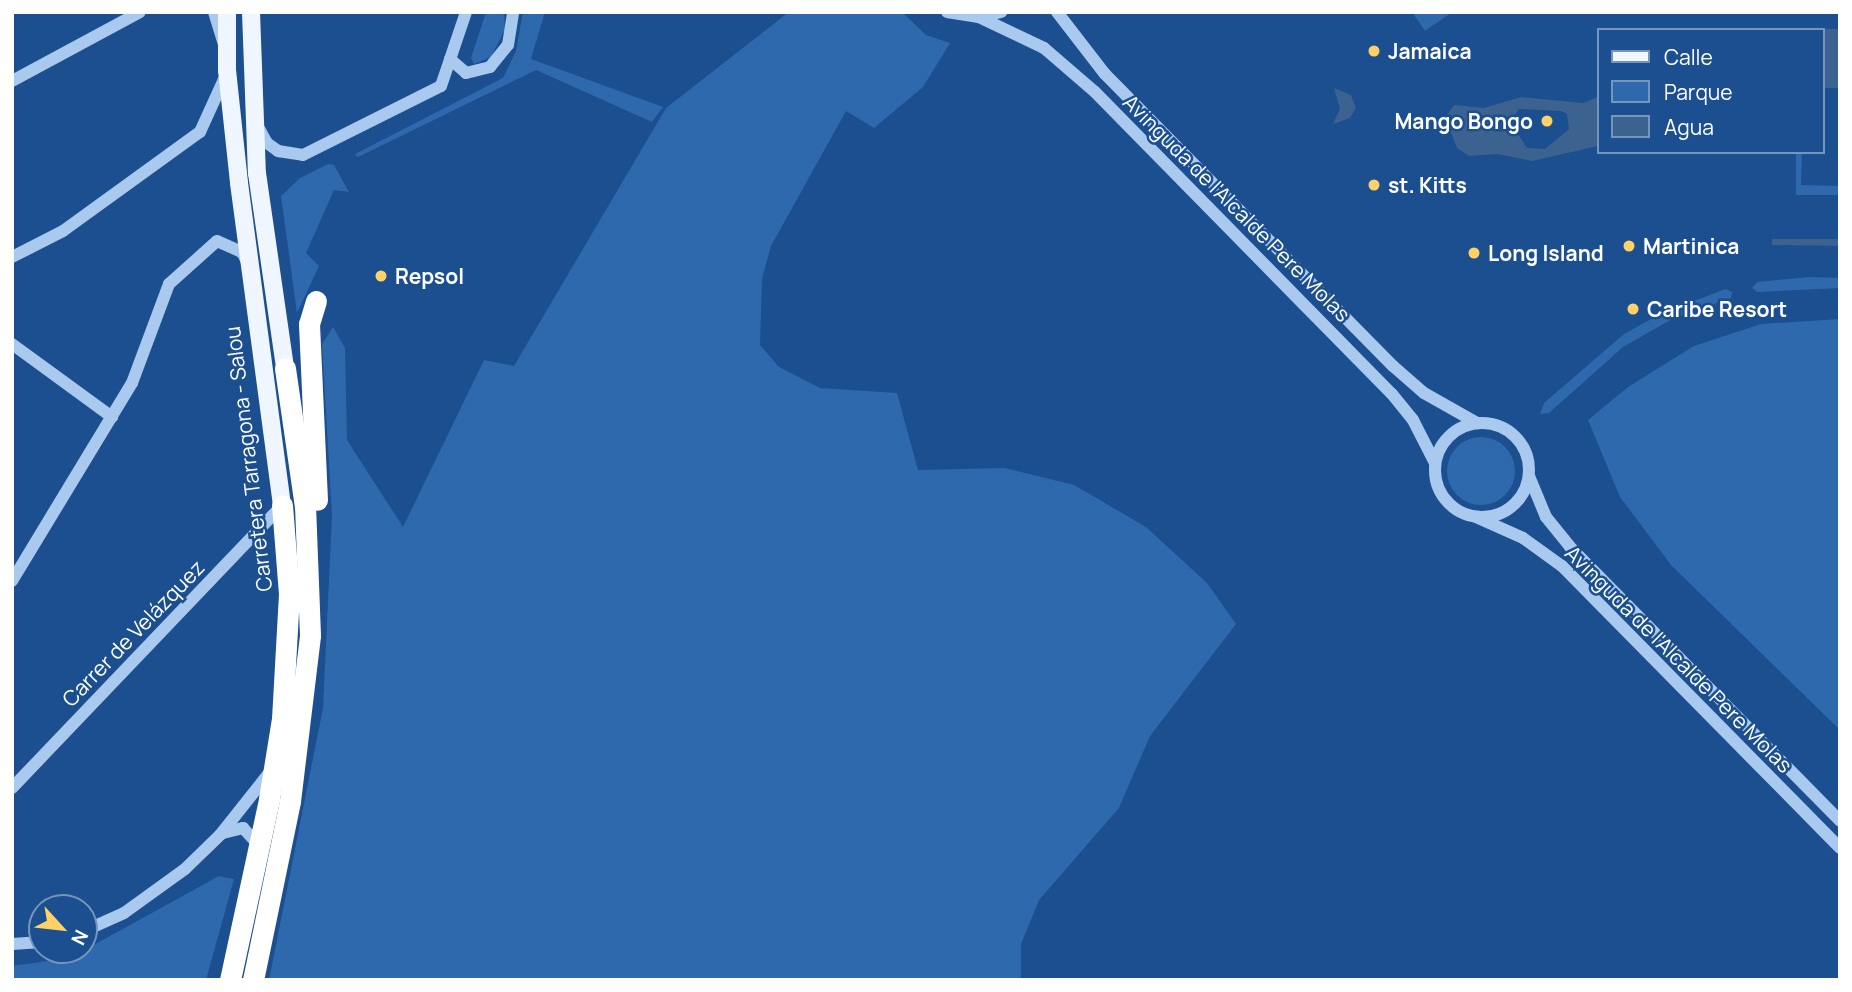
<!DOCTYPE html>
<meta charset="utf-8">
<style>
body{margin:0}
#map{position:relative;width:1852px;height:992px;overflow:hidden;background:#1b4f8f;font-family:Manrope,sans-serif}
div>[style]{position:absolute}
.green>*{inset:0;background:#2e69ad}
.round{border-radius:50%}
.water>*{inset:0;background:#3c6290;transform-origin:0 0}
.minor>*{height:12px;margin:-6px;padding:0 6px;transform-origin:6px;border-radius:6px;background:#a9c9ee}
.minor>.ring{margin:-6px;padding:0;box-sizing:content-box;background:none;border:12px solid #a9c9ee;border-radius:50%}
.major>*{height:18px;margin:-9px;padding:0 9px;transform-origin:9px;border-radius:9px;background:#f0f6ff}
.highway>*{height:21px;margin:-10.5px;padding:0 10.5px;transform-origin:10.5px;border-radius:10.5px;background:#fff}
.dots>*{width:19px;height:19px;translate:-50% -50%;box-sizing:border-box;border:4px solid #1b4f8f;border-radius:50%}
span{translate:-50% -50%;white-space:nowrap;text-align:center;line-height:1.15;-webkit-text-stroke:5px #1b4f8f;paint-order:stroke}
.poi-label{font-size:21px;color:#fff;font-weight:700}
.left{translate:0 -50%;text-align:left}
.right{translate:-100% -50%;text-align:right}
.street-label{font-size:21px;color:#fff}
.frame{position:absolute;inset:0;border:14px solid #fff;pointer-events:none}
.legend{position:absolute;left:1597px;top:28px;width:228px;height:126px;box-sizing:border-box;background:#1b4f8f;border:2px solid #7695bc;margin:0;padding:9px 12px;list-style:none;font-size:21px;color:#fff}
.legend li{display:flex;align-items:center;gap:14px;height:35px}
.legend b{width:35px;border:2px solid #7695bc}
.north{position:absolute;left:28px;top:894px;width:70px;height:70px;box-sizing:border-box;background:#1b4f8f;border:2px solid #7695bc;border-radius:50%;rotate:117deg;font-size:19px;font-weight:700;line-height:28px;text-align:center;color:#fff}
.north::after{content:'';display:block;margin:auto;width:24px;height:32px;background:#ffd166;clip-path:polygon(50% 0,100% 100%,50% 72%,0 100%)}
</style>
<div id="map">
<div class="green">
<i style="clip-path:polygon(486px 12px,504px 12px,505px 29px,491px 57px,474px 64px,471px 58px)"></i>
<i style="clip-path:polygon(523px 12px,545px 12px,531px 59px,663px 107px,652px 122px,536px 70px,358px 157px,355px 154px,503px 78px,516px 51px)"></i>
<i style="clip-path:polygon(789px 12px,902px 12px,926px 35px,950px 43px,923px 87px,874px 128px,846px 111px,771px 246px,762px 279px,760px 345px,779px 367px,820px 388px,897px 393px,918px 470px,1005px 468px,1074px 485px,1146px 527px,1207px 583px,1236px 624px,1150px 736px,1119px 808px,1039px 900px,1021px 944px,1021px 980px,269px 980px,323px 708px,332px 515px,322px 344px,333px 327px,345px 348px,347px 440px,403px 527px,484px 360px,514px 366px,666px 108px)"></i>
<i style="clip-path:polygon(1412px 12px,1451px 12px,1451px 13px,1425px 31px)"></i>
<i style="clip-path:polygon(1796px 154px,1802px 154px,1801px 185px,1840px 186px,1840px 195px,1796px 195px)"></i>
<i style="clip-path:polygon(328px 164px,334px 165px,349px 192px,334px 190px,306px 253px,319px 266px,297px 313px,281px 196px,300px 178px)"></i>
<i style="clip-path:polygon(1809px 277px,1840px 278px,1840px 288px,1757px 292px,1752px 288px,1757px 282px)"></i>
<i style="clip-path:polygon(1726px 289px,1732px 292px,1731px 298px,1672px 319px,1623px 347px,1549px 413px,1540px 414px,1544px 403px,1624px 334px,1664px 312px)"></i>
<i style="clip-path:polygon(1840px 319px,1840px 730px,1671px 565px,1620px 497px,1588px 420px,1628px 387px,1694px 346px,1761px 324px)"></i>
<i class="round" style="left:1447px;top:437px;width:68px;height:68px"></i>
<i style="clip-path:polygon(219px 876px,234px 879px,206px 980px,12px 980px,12px 966px,70px 958px)"></i>
</div>
<div class="water">
<i style="left:1840px;top:29px;width:59px;height:19px;rotate:90deg"></i>
<i style="clip-path:polygon(1334px 88px,1351px 95px,1356px 108px,1350px 118px,1333px 124px,1340px 109px)"></i>
<i style="clip-path:polygon(evenodd,1521px 97px,1583px 103px,1598px 97px,1598px 146px,1532px 161px,1497px 154px,1469px 156px,1457px 148px,1445px 118px,1454px 105px,1484px 108px,1521px 97px,1519px 109px,1561px 111px,1567px 114px,1569px 129px,1545px 149px,1527px 148px,1510px 121px,1519px 109px)"></i>
<i style="clip-path:polygon(1772px 239px,1840px 239px,1840px 246px,1772px 245px)"></i>
</div>
<div class="minor">
<i style="left:214px;top:12px;width:34px;rotate:73deg"></i>
<i style="left:947px;top:12px;width:32px;rotate:9deg"></i>
<i style="left:979px;top:17px;width:23px;rotate:-13deg"></i>
<i style="left:1057px;top:12px;width:78px;rotate:52.3deg"></i>
<i style="left:1105px;top:74px;width:410px;rotate:45.4deg"></i>
<i style="left:1393px;top:366px;width:41px;rotate:41.1deg"></i>
<i style="left:1424px;top:393px;width:61px;rotate:29.5deg"></i>
<i style="left:979px;top:17px;width:72px;rotate:25.5deg"></i>
<i style="left:1044px;top:48px;width:67px;rotate:40.8deg"></i>
<i style="left:1095px;top:92px;width:424px;rotate:45.5deg"></i>
<i style="left:1392px;top:394px;width:33px;rotate:51deg"></i>
<i style="left:1413px;top:420px;width:48px;rotate:62.9deg"></i>
<i style="left:450px;top:59px;width:21px;rotate:41deg"></i>
<i style="left:466px;top:73px;width:25px;rotate:-14deg"></i>
<i style="left:490px;top:67px;width:28px;rotate:-51deg"></i>
<i style="left:508px;top:45px;width:33px;rotate:-81deg"></i>
<i style="left:12px;top:81px;width:145px;rotate:-28.3deg"></i>
<i style="left:257px;top:125px;width:21px;rotate:61deg"></i>
<i style="left:267px;top:143px;width:14px;rotate:36deg"></i>
<i style="left:278px;top:151px;width:25px;rotate:9deg"></i>
<i style="left:303px;top:155px;width:154px;rotate:-26.6deg"></i>
<i style="left:441px;top:86px;width:78px;rotate:-71.3deg"></i>
<i style="left:12px;top:257px;width:57px;rotate:-27deg"></i>
<i style="left:63px;top:231px;width:169px;rotate:-35.9deg"></i>
<i style="left:200px;top:132px;width:60px;rotate:-65.6deg"></i>
<i style="left:12px;top:344px;width:124px;rotate:36.1deg"></i>
<i class="ring" style="left:1435px;top:423px;width:82px;height:82px"></i>
<i style="left:1529px;top:476px;width:44px;rotate:67.5deg"></i>
<i style="left:1546px;top:517px;width:38px;rotate:51deg"></i>
<i style="left:1570px;top:547px;width:385px;rotate:45.4deg"></i>
<i style="left:1476px;top:517px;width:51px;rotate:24.1deg"></i>
<i style="left:1523px;top:538px;width:48px;rotate:35.7deg"></i>
<i style="left:1562px;top:566px;width:396px;rotate:45.4deg"></i>
<i style="left:12px;top:581px;width:232px;rotate:-58.8deg"></i>
<i style="left:132px;top:383px;width:106px;rotate:-69.5deg"></i>
<i style="left:169px;top:284px;width:64px;rotate:-41.9deg"></i>
<i style="left:217px;top:241px;width:27px;rotate:24deg"></i>
<i style="left:242px;top:252px;width:13px;rotate:63deg"></i>
<i style="left:12px;top:788px;width:391px;rotate:-46.3deg"></i>
<i style="left:223px;top:833px;width:21px;rotate:-14deg"></i>
<i style="left:243px;top:828px;width:23px;rotate:47deg"></i>
<i style="left:84px;top:931px;width:44px;rotate:-24.2deg"></i>
<i style="left:124px;top:913px;width:75px;rotate:-35.8deg"></i>
<i style="left:185px;top:869px;width:49px;rotate:-44.2deg"></i>
<i style="left:220px;top:835px;width:80px;rotate:-51.6deg"></i>
<i style="left:12px;top:944px;width:30px;rotate:-4deg"></i>
</div>
<div class="major">
<i style="left:227px;top:12px;width:58px;rotate:90deg"></i>
<i style="left:227px;top:70px;width:114px;rotate:83.9deg"></i>
<i style="left:239px;top:183px;width:325px;rotate:82.4deg"></i>
<i style="left:251px;top:12px;width:161px;rotate:87.9deg"></i>
<i style="left:257px;top:173px;width:197px;rotate:81.8deg"></i>
</div>
<div class="highway">
<i style="left:316px;top:301px;width:24px;rotate:107deg"></i>
<i style="left:309px;top:324px;width:176px;rotate:87.4deg"></i>
<i style="left:230px;top:980px;width:185px;rotate:-77.8deg"></i>
<i style="left:269px;top:799px;width:81px;rotate:-80.8deg"></i>
<i style="left:282px;top:719px;width:125px;rotate:-86.8deg"></i>
<i style="left:289px;top:594px;width:89px;rotate:-94.5deg"></i>
<i style="left:253px;top:980px;width:183px;rotate:-78.3deg"></i>
<i style="left:290px;top:801px;width:167px;rotate:-83.1deg"></i>
<i style="left:310px;top:635px;width:128px;rotate:-92.2deg"></i>
<i style="left:305px;top:507px;width:140px;rotate:-98.2deg"></i>
</div>
<div class="dots">
<i style="left:1374px;top:51px;background:#ffd166"></i>
<i style="left:1547px;top:121px;background:#ffd166"></i>
<i style="left:1374px;top:185px;background:#ffd166"></i>
<i style="left:1629px;top:246px;background:#ffd166"></i>
<i style="left:1474px;top:253px;background:#ffd166"></i>
<i style="left:381px;top:276px;background:#ffd166"></i>
<i style="left:1633px;top:309px;background:#ffd166"></i>
</div>
<div class="poi-label">
<span class="left" style="left:1388px;top:51px">Jamaica</span>
<span class="right" style="left:1533px;top:121px">Mango Bongo</span>
<span class="left" style="left:1388px;top:185px">st. Kitts</span>
<span class="left" style="left:1643px;top:246px">Martinica</span>
<span class="left" style="left:1488px;top:253px">Long Island</span>
<span class="left" style="left:395px;top:276px">Repsol</span>
<span class="left" style="left:1647px;top:309px">Caribe Resort</span>
</div>
<div class="street-label">
<span style="left:1237px;top:208px;rotate:45deg">Avinguda de l'Alcalde Pere Molas</span>
<span style="left:248px;top:459px;rotate:-97deg">Carretera Tarragona - Salou</span>
<span style="left:133px;top:633px;rotate:-46deg">Carrer de Velázquez</span>
<span style="left:1679px;top:659px;rotate:45deg">Avinguda de l'Alcalde Pere Molas</span>
</div>
<div class="frame"></div>
<ul class="legend">
<li><b style="height:9px;background:#f0f6ff"></b>Calle</li>
<li><b style="height:19px;background:#2e69ad"></b>Parque</li>
<li><b style="height:19px;background:#3c6290"></b>Agua</li>
</ul>
<div class="north">N</div>
</div>
